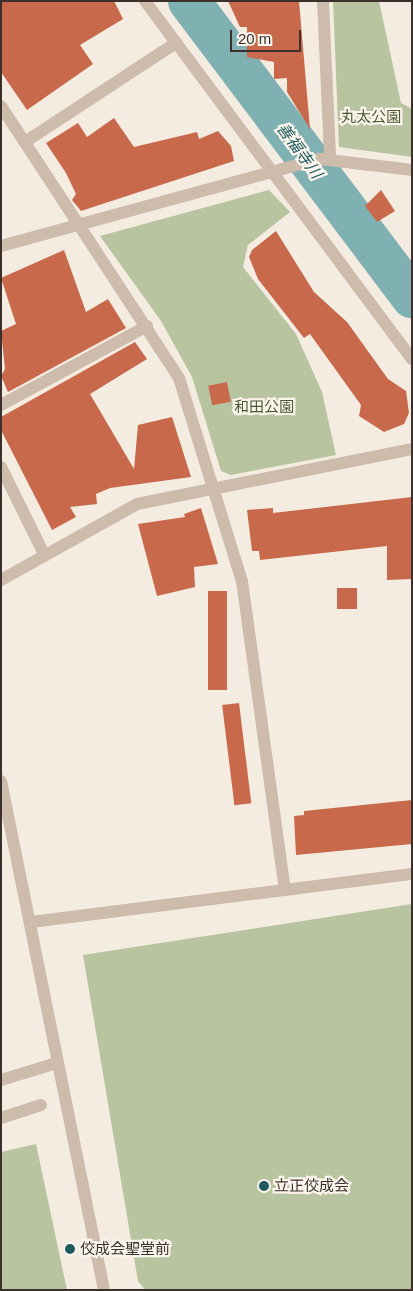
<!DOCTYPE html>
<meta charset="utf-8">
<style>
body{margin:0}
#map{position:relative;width:413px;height:1291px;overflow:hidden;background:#f4ebe1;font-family:Arial,"Noto Sans JP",sans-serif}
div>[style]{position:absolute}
.green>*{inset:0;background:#b8c4a0}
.river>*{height:42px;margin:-21px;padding:0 21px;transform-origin:21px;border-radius:21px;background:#7fb0b2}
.building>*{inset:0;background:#c8694b;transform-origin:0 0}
.minor>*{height:12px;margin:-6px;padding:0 6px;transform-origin:6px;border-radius:6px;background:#cdbbac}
.dots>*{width:14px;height:14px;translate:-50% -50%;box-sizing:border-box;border:2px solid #fbf5ee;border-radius:50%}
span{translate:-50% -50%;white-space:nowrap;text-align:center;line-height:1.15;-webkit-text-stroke:4.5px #fbf5ee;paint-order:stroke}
.park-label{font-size:15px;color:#4a5a2e}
.poi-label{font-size:15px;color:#3b302b}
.left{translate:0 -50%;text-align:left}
.water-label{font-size:16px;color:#1f5a5e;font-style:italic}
.frame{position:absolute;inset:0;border:2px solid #3b302b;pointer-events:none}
.scale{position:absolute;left:230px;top:30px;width:71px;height:22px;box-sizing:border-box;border:2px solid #3b302b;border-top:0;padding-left:6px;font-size:15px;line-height:18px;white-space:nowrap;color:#3b302b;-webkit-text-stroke:4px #fbf5ee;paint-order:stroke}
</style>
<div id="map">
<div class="green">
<i style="clip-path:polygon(333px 1px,379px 1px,401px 103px,412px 109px,412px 157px,339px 147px)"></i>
<i style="clip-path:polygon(269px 190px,290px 212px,248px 245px,243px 267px,296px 334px,322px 392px,336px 455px,231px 475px,221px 471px,192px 377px,161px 321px,100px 236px)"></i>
<i style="clip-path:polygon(412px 904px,412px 1290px,145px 1290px,138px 1281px,83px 955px)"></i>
<i style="clip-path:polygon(36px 1144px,67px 1290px,1px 1290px,1px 1152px)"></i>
</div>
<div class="river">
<i style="left:189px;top:1px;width:371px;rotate:53deg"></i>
</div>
<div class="building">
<i style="clip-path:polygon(1px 1px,114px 1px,123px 19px,80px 45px,93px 64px,27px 110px,1px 72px)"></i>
<i style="clip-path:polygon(228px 1px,299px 1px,310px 129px,287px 92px,287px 78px,274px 79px,274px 62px,247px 57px,247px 27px,240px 27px)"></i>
<i style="clip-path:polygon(114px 118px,134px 147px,197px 132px,199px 139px,218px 131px,231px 146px,234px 161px,81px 211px,72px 200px,76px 194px,66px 173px,46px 143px,78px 123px,87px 137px)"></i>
<i style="clip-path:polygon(381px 190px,395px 211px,377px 222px,365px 206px)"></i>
<i style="clip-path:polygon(276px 231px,314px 292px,347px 322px,388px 379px,406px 391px,409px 413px,404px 424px,384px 432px,359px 416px,361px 405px,310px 334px,304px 338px,258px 279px,249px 257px,252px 250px)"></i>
<i style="clip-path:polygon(64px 250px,86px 312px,108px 299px,126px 328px,8px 392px,1px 376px,5px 369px,1px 331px,16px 324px,1px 278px)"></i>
<i style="clip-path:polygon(135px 342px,147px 359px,90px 394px,134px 469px,138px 425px,172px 417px,191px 477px,110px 488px,96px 494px,97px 504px,70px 507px,76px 517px,52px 530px,1px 430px,1px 417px)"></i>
<i style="left:227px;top:382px;width:20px;height:19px;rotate:79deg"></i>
<i style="clip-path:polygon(412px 497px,412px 579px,387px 580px,387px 546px,260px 560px,259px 551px,252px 551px,247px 510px,273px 508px,273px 513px)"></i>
<i style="clip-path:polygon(201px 508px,218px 564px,194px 567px,195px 587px,157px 596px,138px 524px,185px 517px,184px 514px)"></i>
<i style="left:337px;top:588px;width:20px;height:21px"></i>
<i style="left:208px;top:591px;width:19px;height:99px"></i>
<i style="left:239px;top:703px;width:101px;height:17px;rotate:83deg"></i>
<i style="clip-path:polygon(412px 800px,412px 844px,296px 855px,294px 816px,304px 815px,304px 811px)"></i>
</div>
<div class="minor">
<i style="left:145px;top:1px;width:447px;rotate:53.3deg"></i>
<i style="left:323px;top:1px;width:157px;rotate:87.4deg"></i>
<i style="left:1px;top:106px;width:325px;rotate:56.8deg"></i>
<i style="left:179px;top:378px;width:213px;rotate:72.8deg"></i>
<i style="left:242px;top:581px;width:311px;rotate:82.1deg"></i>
<i style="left:25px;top:142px;width:181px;rotate:-33.3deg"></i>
<i style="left:1px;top:246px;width:331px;rotate:-15.3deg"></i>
<i style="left:320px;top:159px;width:93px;rotate:6.8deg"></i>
<i style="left:1px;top:405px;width:166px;rotate:-28.4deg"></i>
<i style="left:1px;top:467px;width:99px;rotate:63.7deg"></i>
<i style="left:1px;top:580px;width:156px;rotate:-29.2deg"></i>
<i style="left:137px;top:504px;width:280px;rotate:-11.3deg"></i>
<i style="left:1px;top:781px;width:519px;rotate:78.56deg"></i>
<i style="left:31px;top:922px;width:384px;rotate:-7.2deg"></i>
<i style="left:1px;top:1080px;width:59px;rotate:-16.9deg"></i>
<i style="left:1px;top:1118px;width:42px;rotate:-18deg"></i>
</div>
<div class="dots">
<i style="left:264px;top:1186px;background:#1f5a5e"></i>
<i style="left:70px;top:1249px;background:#1f5a5e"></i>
</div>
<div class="park-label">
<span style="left:371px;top:117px">丸太公園</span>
<span style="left:264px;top:407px">和田公園</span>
</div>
<div class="poi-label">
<span class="left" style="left:274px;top:1186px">立正佼成会</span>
<span class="left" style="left:80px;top:1249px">佼成会聖堂前</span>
</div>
<div class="water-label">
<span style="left:299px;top:151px;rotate:54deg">善福寺川</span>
</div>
<div class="frame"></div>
<div class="scale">20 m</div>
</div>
